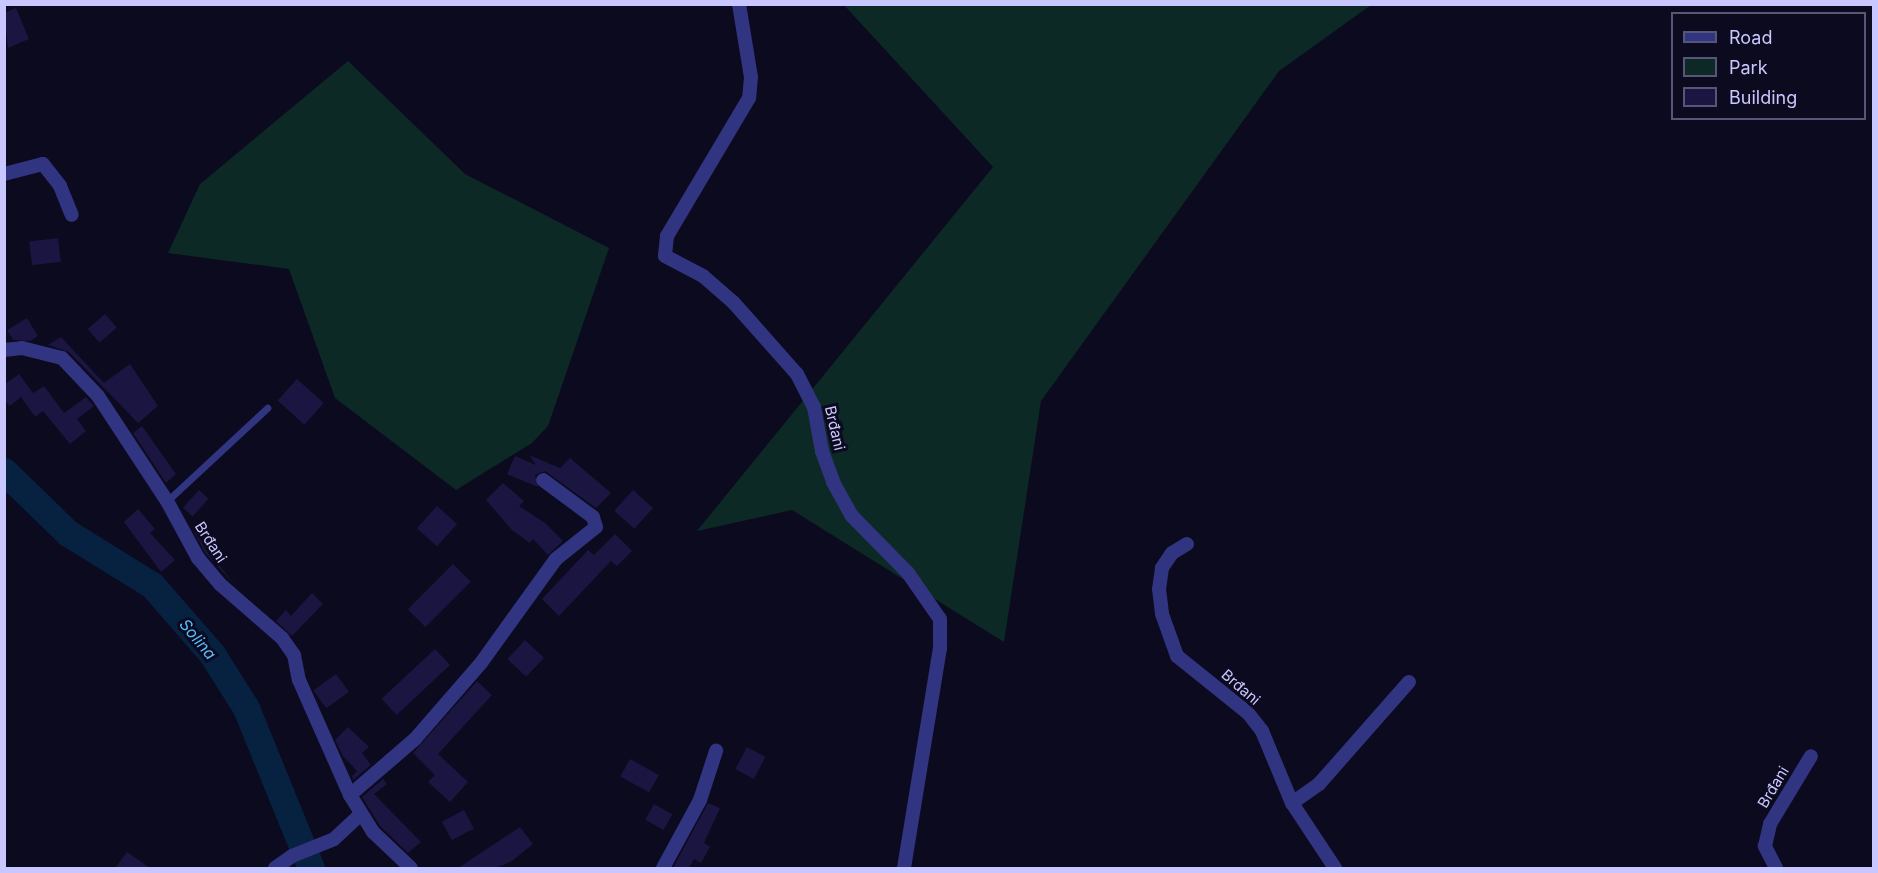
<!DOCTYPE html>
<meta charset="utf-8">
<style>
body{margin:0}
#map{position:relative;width:1878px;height:873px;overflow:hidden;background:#0c0a1e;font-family:Inter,sans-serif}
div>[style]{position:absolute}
.green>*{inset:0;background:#0d2925}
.river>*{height:27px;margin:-13.5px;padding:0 13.5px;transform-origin:13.5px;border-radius:13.5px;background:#072141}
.building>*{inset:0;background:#1a1541;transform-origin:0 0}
.service>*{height:7px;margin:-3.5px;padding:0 3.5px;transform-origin:3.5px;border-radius:3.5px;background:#313581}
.minor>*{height:14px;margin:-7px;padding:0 7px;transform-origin:7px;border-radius:7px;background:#313581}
span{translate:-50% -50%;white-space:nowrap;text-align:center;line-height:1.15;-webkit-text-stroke:6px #0c0a1e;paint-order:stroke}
.street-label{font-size:15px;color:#c9c7ff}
.water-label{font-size:16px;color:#55bfff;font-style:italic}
.frame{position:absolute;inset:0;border:6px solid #c9c7ff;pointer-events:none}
.legend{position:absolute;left:1671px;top:12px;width:195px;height:108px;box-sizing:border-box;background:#0c0a1e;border:2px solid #585678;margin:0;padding:8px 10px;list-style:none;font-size:18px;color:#c9c7ff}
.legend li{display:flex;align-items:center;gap:12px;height:30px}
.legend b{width:30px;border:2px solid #585678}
</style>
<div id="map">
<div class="green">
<i style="clip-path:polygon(844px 5px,1371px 5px,1279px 71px,1041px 401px,1004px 642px,792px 510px,697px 531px,993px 167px)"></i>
<i style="clip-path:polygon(348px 61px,465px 174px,609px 248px,548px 426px,532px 443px,456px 490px,335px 398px,289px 269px,168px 253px,200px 184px)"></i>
</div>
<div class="river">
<i style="left:4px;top:471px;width:89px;rotate:44.1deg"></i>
<i style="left:68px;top:533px;width:99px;rotate:31.8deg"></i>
<i style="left:152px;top:585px;width:91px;rotate:49deg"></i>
<i style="left:212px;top:654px;width:64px;rotate:57.8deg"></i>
<i style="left:246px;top:708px;width:173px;rotate:67.9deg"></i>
</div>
<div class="building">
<i style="clip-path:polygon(16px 8px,29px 39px,8px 48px,4px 13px)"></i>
<i style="left:58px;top:238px;width:24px;height:29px;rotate:83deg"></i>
<i style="left:105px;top:314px;width:18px;height:23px;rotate:49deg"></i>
<i style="clip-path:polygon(27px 318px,38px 336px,30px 341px,13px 340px,7px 330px)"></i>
<i style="clip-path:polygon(61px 337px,104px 383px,130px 364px,158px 406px,138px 423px,69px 352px,48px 345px)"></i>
<i style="clip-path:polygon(19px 374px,33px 393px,44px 386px,64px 413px,86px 397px,94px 406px,77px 419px,86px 431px,70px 444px,43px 411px,35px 417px,21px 397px,10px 406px,4px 400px,4px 385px)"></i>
<i style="left:297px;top:379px;width:36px;height:29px;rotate:42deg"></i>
<i style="clip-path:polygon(142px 426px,176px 474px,166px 483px,133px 433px)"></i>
<i style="clip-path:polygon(529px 455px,560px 468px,570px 458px,611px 493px,596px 508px,545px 471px,535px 475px,538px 487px,507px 474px,515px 456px,536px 465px)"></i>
<i style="clip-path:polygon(503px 483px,524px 501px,519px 506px,545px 523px,563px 541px,548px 555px,533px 539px,530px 543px,512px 530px,486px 500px)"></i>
<i style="left:199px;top:490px;width:13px;height:24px;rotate:42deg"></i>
<i style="left:633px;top:490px;width:27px;height:28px;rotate:42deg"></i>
<i style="left:437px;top:506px;width:27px;height:30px;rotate:42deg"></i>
<i style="clip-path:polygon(138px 509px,155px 529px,150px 533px,175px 560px,161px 572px,124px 522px)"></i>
<i style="clip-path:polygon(199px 524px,214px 540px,205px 548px,237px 587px,205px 553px,193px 530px)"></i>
<i style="clip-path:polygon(615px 534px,632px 551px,617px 566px,611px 561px,559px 616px,542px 599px,588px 550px,594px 555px)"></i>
<i style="left:453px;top:564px;width:25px;height:64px;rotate:45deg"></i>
<i style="clip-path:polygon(312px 593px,323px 604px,292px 636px,276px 621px,286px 610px,291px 616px)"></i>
<i style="left:525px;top:640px;width:26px;height:26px;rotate:43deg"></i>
<i style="left:435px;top:649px;width:22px;height:73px;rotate:47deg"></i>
<i style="left:336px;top:674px;width:22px;height:28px;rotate:54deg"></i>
<i style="clip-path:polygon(477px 681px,492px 695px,438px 754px,468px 782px,450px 802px,428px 782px,435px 775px,413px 753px)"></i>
<i style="clip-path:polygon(348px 727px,369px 747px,362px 753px,371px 765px,353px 780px,352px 776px,357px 771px,343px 756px,335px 740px)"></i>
<i style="left:747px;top:747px;width:21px;height:25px;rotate:28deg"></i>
<i style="left:630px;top:759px;width:33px;height:20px;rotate:29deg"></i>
<i style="clip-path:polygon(383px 779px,387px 784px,374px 794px,421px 842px,408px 853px,380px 826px,362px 797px)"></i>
<i style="clip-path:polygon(708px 803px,720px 808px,704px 843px,710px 847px,701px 863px,694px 859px,689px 868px,673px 868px)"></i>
<i style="left:654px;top:804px;width:21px;height:18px;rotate:29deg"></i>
<i style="left:464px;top:810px;width:21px;height:25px;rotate:62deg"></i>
<i style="clip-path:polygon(520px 827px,533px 844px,512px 861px,496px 868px,458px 868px)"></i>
<i style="clip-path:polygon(127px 852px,150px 868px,115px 868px)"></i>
</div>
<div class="service">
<i style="left:167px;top:501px;width:137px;rotate:-42.9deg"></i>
</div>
<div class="minor">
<i style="left:739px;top:4px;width:74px;rotate:80.7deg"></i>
<i style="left:751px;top:77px;width:21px;rotate:95deg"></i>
<i style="left:749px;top:98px;width:161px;rotate:120.7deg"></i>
<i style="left:667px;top:236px;width:20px;rotate:96deg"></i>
<i style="left:665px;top:256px;width:43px;rotate:27.8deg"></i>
<i style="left:703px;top:276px;width:40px;rotate:41deg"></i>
<i style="left:733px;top:302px;width:96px;rotate:48.4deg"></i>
<i style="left:797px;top:374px;width:37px;rotate:63deg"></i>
<i style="left:814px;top:407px;width:45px;rotate:79.7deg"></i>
<i style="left:822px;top:451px;width:33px;rotate:70deg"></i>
<i style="left:833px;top:482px;width:39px;rotate:61deg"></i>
<i style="left:852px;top:516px;width:80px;rotate:45.5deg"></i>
<i style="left:908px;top:573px;width:56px;rotate:55.2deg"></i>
<i style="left:940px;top:619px;width:29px;rotate:90deg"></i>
<i style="left:940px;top:648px;width:223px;rotate:99.3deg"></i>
<i style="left:4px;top:174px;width:40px;rotate:-14.4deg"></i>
<i style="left:43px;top:164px;width:28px;rotate:52deg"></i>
<i style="left:60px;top:186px;width:31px;rotate:68deg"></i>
<i style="left:4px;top:350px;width:18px;rotate:-6deg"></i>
<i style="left:22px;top:348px;width:41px;rotate:14deg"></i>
<i style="left:62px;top:358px;width:52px;rotate:46.5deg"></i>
<i style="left:98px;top:396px;width:126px;rotate:56.7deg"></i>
<i style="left:167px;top:501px;width:65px;rotate:61.5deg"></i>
<i style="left:198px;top:558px;width:35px;rotate:50deg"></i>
<i style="left:221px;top:585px;width:81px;rotate:41deg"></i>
<i style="left:282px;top:638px;width:21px;rotate:55deg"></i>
<i style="left:294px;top:655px;width:25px;rotate:79deg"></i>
<i style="left:299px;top:680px;width:126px;rotate:66.1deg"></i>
<i style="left:350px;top:795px;width:44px;rotate:58.1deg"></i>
<i style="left:373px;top:832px;width:52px;rotate:43.5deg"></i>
<i style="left:1187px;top:544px;width:17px;rotate:149deg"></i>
<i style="left:1172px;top:553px;width:18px;rotate:124deg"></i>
<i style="left:1162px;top:568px;width:21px;rotate:98deg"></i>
<i style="left:1159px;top:589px;width:25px;rotate:83deg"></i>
<i style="left:1162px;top:614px;width:45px;rotate:70.3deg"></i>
<i style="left:1177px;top:656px;width:91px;rotate:38.8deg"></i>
<i style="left:1248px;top:713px;width:23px;rotate:52deg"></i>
<i style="left:1262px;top:731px;width:78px;rotate:67.4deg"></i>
<i style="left:1292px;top:803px;width:78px;rotate:56.5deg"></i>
<i style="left:350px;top:795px;width:86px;rotate:-40.7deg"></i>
<i style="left:415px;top:739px;width:101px;rotate:-49deg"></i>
<i style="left:481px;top:663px;width:128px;rotate:-54.2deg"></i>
<i style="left:556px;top:559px;width:51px;rotate:-38.7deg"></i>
<i style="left:596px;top:527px;width:10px;rotate:-107deg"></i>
<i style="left:593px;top:517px;width:62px;rotate:-143.5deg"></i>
<i style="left:1292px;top:803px;width:33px;rotate:-35deg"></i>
<i style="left:1319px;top:784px;width:136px;rotate:-48.6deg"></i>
<i style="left:275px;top:868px;width:21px;rotate:-35deg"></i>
<i style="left:292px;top:856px;width:45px;rotate:-22deg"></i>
<i style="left:334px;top:839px;width:37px;rotate:-43deg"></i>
<i style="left:663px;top:868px;width:77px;rotate:-61.4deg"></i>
<i style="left:700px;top:800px;width:52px;rotate:-71.9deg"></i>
<i style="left:1776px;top:868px;width:25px;rotate:-117deg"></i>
<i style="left:1765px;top:846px;width:23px;rotate:-77deg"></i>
<i style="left:1770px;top:824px;width:79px;rotate:-58.9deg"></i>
</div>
<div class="street-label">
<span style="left:835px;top:428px;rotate:77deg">Brđani</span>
<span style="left:211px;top:542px;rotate:57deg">Brđani</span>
<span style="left:1241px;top:687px;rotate:41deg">Brđani</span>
<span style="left:1773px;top:787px;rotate:-59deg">Brđani</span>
</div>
<div class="water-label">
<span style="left:198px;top:639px;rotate:50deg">Solina</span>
</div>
<div class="frame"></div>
<ul class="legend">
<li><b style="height:8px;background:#313581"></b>Road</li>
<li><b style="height:16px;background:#0d2925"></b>Park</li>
<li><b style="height:16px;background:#1a1541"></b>Building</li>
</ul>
</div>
